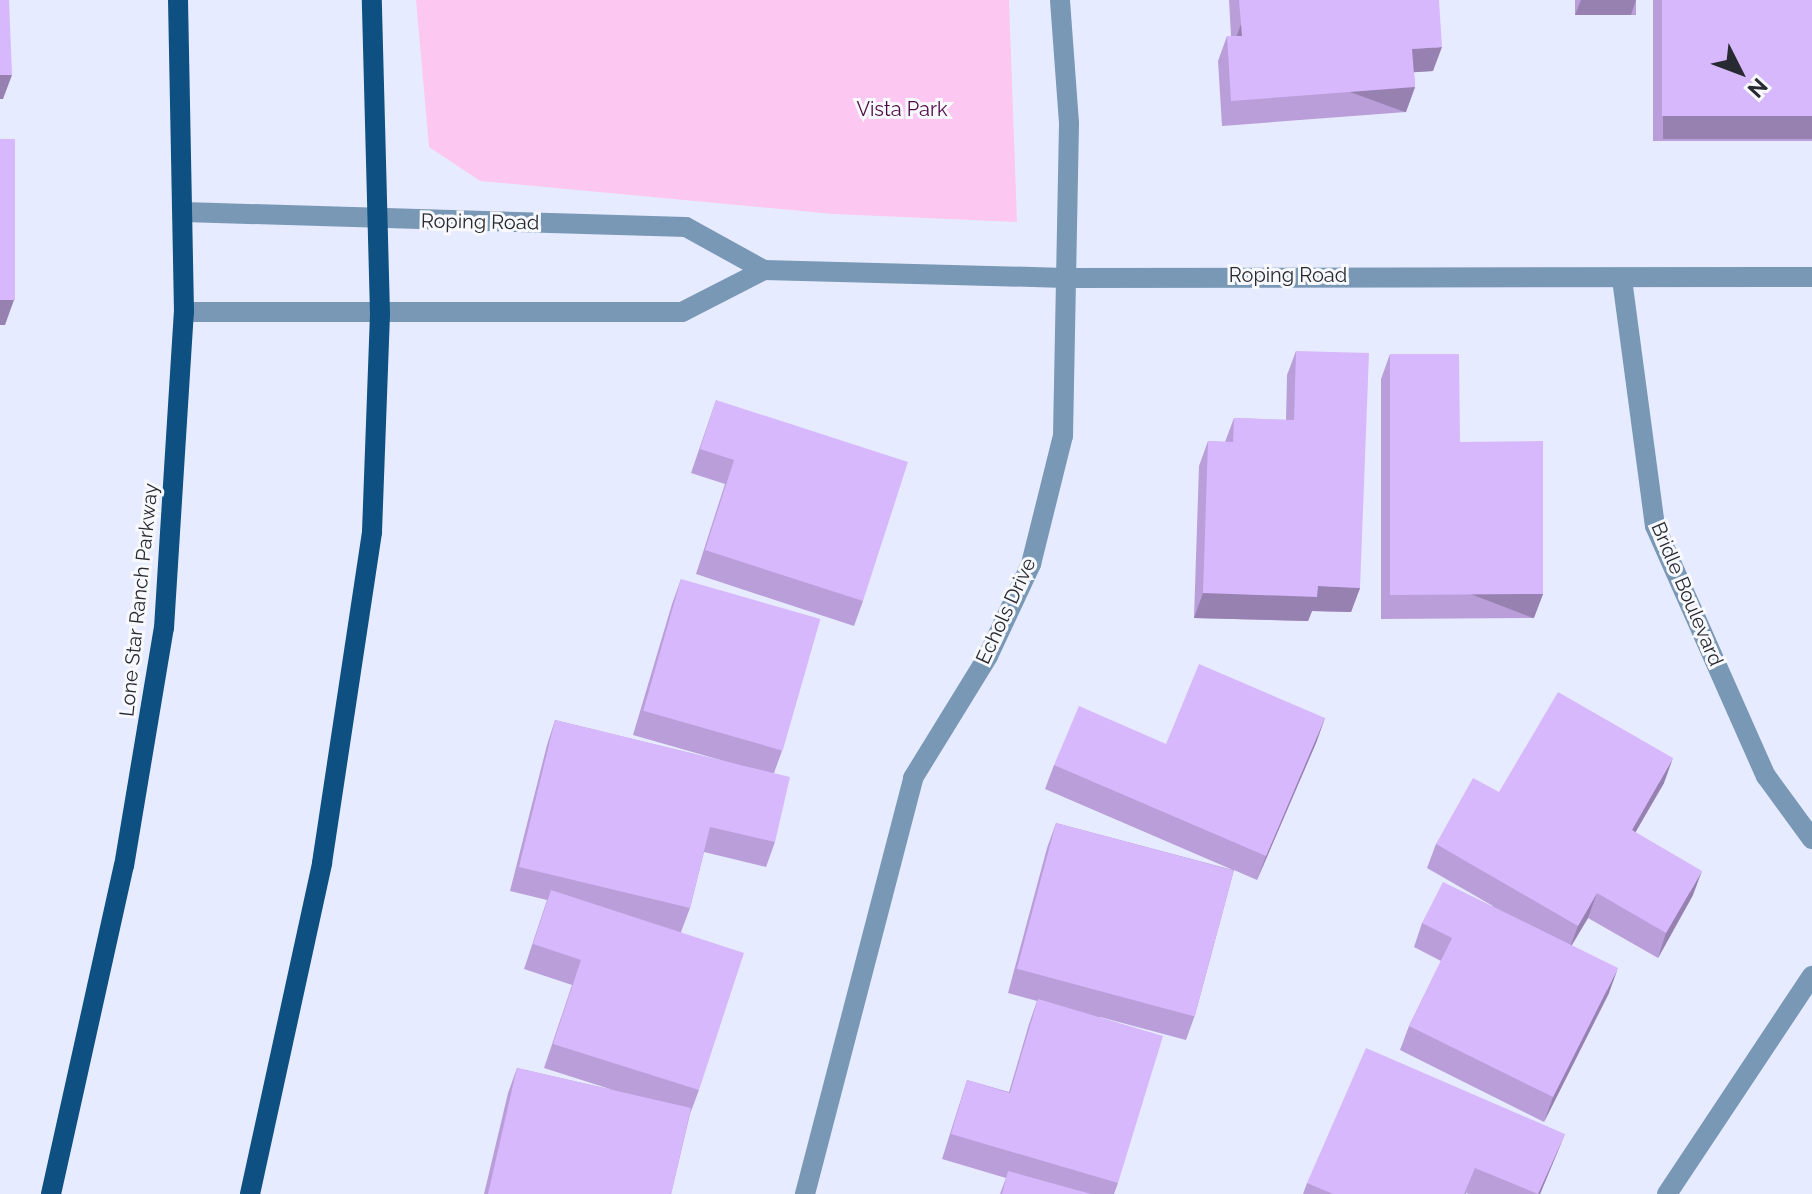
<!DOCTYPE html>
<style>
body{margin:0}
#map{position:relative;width:1812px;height:1194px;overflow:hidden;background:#e7ebff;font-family:Raleway,sans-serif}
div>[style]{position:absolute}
.green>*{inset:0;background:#fcc8f1}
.minor>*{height:20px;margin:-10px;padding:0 10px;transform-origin:10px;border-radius:10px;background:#7998b5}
.major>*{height:20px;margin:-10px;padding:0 10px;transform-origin:10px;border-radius:10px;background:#0e5082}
.wall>*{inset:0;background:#b99ed9;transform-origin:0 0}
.shaded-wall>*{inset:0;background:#9681b0;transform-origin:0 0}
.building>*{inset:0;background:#d7b8fc;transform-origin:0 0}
span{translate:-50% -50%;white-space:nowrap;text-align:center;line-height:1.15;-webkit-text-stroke:6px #f8f9fd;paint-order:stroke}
.park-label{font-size:20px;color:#4f0947}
.street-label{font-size:20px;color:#282a31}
.north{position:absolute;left:1700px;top:32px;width:80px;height:80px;-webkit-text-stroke:6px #f8f9fd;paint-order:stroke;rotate:132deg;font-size:22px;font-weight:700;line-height:32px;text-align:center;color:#282a31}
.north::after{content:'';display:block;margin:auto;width:28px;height:36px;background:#282a31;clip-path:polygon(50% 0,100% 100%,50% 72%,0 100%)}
</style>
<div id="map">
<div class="green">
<i style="clip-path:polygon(416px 0,1009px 0,1017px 222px,833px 214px,480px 181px,429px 147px)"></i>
</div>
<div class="minor">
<i style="left:184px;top:212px;width:502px;rotate:1.71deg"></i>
<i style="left:686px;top:227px;width:89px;rotate:28.9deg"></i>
<i style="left:764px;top:270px;width:301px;rotate:1.5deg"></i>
<i style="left:1065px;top:278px;width:747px;rotate:-0.08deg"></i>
<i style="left:1622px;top:279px;width:249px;rotate:82.4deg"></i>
<i style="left:1655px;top:526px;width:274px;rotate:66.1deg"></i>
<i style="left:1766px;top:776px;width:78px;rotate:53.9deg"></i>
<i style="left:184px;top:312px;width:498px"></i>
<i style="left:682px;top:312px;width:92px;rotate:-27.1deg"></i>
<i style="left:805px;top:1194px;width:430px;rotate:-75.4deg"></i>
<i style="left:913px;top:778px;width:143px;rotate:-58.4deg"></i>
<i style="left:988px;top:656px;width:102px;rotate:-64.9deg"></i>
<i style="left:1031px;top:564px;width:132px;rotate:-76deg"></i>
<i style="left:1063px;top:436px;width:313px;rotate:-88.9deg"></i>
<i style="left:1069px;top:123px;width:123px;rotate:-94.2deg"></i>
<i style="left:1667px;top:1194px;width:262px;rotate:-56.4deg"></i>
</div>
<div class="major">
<i style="left:51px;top:1194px;width:336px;rotate:-77.5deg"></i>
<i style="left:124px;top:866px;width:241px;rotate:-80.5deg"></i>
<i style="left:164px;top:628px;width:317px;rotate:-86.4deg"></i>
<i style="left:184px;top:312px;width:312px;rotate:-91.1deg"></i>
<i style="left:250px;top:1194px;width:339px;rotate:-77.7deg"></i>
<i style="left:322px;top:863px;width:335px;rotate:-81.4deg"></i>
<i style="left:372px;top:532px;width:218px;rotate:-87.9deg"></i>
<i style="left:380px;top:314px;width:314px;rotate:-91.5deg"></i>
</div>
<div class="wall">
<i style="clip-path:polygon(1229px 0,1439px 0,1433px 71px,1414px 72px,1415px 87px,1406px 112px,1222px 126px,1218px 61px,1227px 36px,1231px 36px)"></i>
<i style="left:1575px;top:0;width:61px;height:15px"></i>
<i style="left:1653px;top:0;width:159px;height:141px"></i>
<i style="clip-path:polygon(1296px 351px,1360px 588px,1351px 612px,1312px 611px,1308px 621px,1194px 618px,1199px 466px,1208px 441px,1225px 442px,1234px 418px,1286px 420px,1287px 375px)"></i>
<i style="clip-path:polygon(1390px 354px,1460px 442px,1543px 594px,1534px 618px,1381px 619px,1381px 379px)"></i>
<i style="clip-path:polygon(716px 400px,863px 601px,854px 626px,696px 574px,725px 484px,691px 473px)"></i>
<i style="clip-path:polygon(681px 579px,782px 751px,774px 773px,775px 842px,766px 867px,704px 852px,690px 908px,681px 932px,699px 1090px,690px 1114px,671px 1194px,484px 1194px,508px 1093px,517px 1068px,613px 1090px,544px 1068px,572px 985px,524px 969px,547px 900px,510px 891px,547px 745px,555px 720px,731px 763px,633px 735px,672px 604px)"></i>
<i style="clip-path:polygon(1325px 718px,1316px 743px,1257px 880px,1234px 870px,1195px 1015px,1186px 1040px,1100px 1017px,1118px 1183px,1114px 1194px,1000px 1194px,1006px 1178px,942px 1159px,967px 1080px,1009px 1092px,1029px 1024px,1037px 1001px,1008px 993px,1047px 848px,1056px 823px,1233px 870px,1045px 789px,1054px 765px,1166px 744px)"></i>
<i style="clip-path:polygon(1664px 783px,1635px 832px,1693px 895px,1658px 958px,1588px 918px,1571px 945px,1609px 993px,1544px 1122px,1400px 1050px,1409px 1026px,1441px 961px,1414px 947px,1422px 923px,1493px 906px,1427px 868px,1436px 844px,1499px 792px)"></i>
<i style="clip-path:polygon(1565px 1134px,1540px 1194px,1469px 1194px,1466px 1193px,1466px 1194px,1303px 1194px,1307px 1183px)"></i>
</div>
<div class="shaded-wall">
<i style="clip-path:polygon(1581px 0,1636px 0,1631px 15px,1575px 15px)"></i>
<i style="clip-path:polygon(1442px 47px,1433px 71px,1403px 73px,1412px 49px)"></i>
<i style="clip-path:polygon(0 75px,12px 75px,3px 99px,0 99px)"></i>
<i style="left:1415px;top:87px;width:27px;height:185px;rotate:110deg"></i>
<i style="left:1812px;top:114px;width:25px;height:149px;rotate:90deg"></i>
<i style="clip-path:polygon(0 300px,14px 300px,5px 325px,0 325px)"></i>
<i style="clip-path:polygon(1318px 586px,1360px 588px,1351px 612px,1312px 611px,1308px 621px,1194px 618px,1203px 593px)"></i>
<i style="left:1543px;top:594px;width:26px;height:153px;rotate:111deg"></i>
<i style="clip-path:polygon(1325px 718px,1316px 743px,1257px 880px,1266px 856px)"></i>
<i style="clip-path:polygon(1673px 758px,1664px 783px,1623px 854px,1632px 830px)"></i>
<i style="clip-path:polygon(1702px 871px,1693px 895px,1658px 958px,1666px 933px)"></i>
<i style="clip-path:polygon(1597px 893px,1588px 918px,1569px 950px,1578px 926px)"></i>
<i style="clip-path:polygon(1618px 968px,1609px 993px,1544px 1122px,1553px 1097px)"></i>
<i style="clip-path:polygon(1565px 1134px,1540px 1194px,1538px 1194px)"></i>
</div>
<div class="building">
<i style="clip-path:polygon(0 0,9px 0,12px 75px,0 75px)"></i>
<i style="clip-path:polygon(1239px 0,1439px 0,1442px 47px,1412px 49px,1415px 87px,1231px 101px,1227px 36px,1242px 36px)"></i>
<i style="left:1662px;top:0;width:150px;height:116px"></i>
<i style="left:0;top:139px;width:15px;height:161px"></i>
<i style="clip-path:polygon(1296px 351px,1369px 353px,1360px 588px,1318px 586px,1317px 597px,1203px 593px,1208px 441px,1233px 442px,1234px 418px,1294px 420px)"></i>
<i style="clip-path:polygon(1390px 354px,1459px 354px,1460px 442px,1543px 441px,1543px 594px,1390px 595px)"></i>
<i style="clip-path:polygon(716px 400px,908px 462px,863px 601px,705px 550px,734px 460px,700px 449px)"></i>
<i style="left:681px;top:579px;width:145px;height:137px;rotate:16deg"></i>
<i style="clip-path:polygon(1199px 664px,1325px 718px,1266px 856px,1054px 765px,1079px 706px,1166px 744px)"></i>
<i style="clip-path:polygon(1558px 692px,1673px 758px,1632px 830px,1702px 871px,1666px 933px,1597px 893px,1578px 926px,1436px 844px,1473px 778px,1499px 792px)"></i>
<i style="clip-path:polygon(555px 720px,790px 777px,775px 842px,710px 827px,690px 908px,519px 867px)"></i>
<i style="left:1056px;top:823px;width:184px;height:151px;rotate:15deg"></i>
<i style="clip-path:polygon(1443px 882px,1618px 968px,1553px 1097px,1409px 1026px,1452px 938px,1422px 923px)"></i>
<i style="clip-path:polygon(551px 890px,744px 953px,699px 1090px,553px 1044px,581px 960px,533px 944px)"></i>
<i style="clip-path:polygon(1038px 999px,1163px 1036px,1118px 1183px,951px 1134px,967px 1080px,1010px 1093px)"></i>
<i style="clip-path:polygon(1366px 1048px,1565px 1134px,1538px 1194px,1475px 1168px,1464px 1194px,1333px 1194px,1307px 1183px)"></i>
<i style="clip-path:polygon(517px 1068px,691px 1108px,671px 1194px,488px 1194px)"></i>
<i style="clip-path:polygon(1008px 1171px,1091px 1194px,1002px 1194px)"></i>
</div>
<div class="park-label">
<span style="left:902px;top:109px">Vista Park</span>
</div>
<div class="street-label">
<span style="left:480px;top:222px;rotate:1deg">Roping Road</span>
<span style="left:1288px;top:275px">Roping Road</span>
<span style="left:1687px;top:594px;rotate:67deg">Bridle Boulevard</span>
<span style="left:139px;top:600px;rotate:-84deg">Lone Star Ranch Parkway</span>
<span style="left:1006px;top:611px;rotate:-65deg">Echols Drive</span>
</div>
<div class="north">N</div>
</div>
